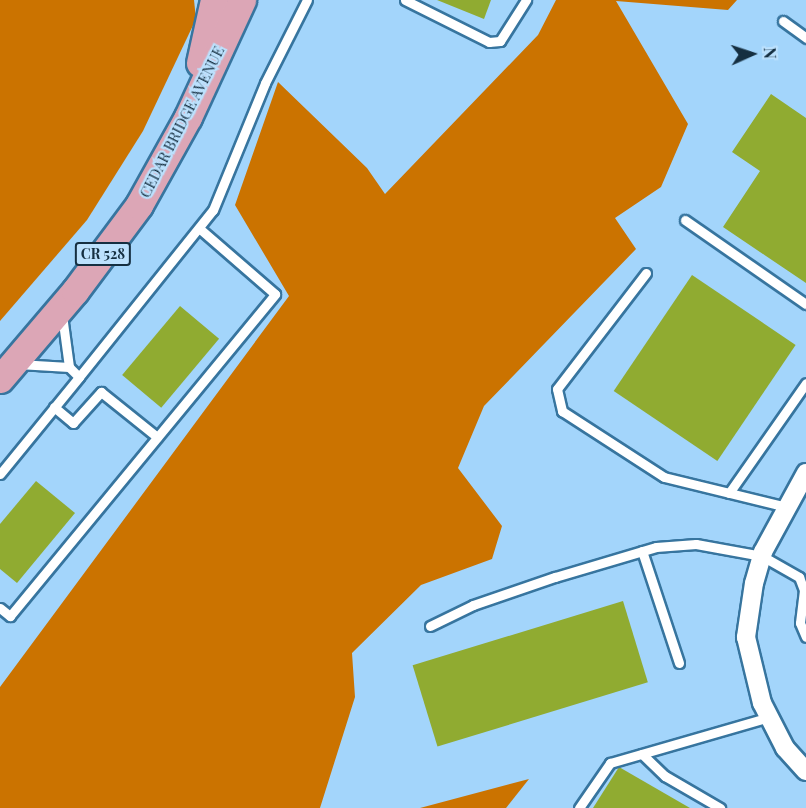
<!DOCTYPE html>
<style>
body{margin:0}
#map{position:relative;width:806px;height:808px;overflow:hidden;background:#a3d5fb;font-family:"Playfair Display",serif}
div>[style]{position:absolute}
.forest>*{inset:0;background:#cb7300}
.building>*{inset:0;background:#90ab31;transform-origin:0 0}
.roads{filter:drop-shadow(2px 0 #37759f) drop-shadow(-2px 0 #37759f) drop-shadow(0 2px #37759f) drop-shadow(0 -2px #37759f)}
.lane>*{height:9px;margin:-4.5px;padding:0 4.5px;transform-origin:4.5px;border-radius:4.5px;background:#fff}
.street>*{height:18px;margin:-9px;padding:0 9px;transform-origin:9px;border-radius:9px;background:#fff}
.primary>*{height:27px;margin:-13.5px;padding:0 13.5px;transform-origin:13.5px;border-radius:13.5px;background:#dca6b6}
span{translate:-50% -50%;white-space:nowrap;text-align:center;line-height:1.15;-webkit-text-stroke:4.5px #bce1fd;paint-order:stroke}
.shield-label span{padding:2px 4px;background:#bce1fd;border:2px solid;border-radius:4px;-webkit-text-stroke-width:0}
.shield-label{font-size:14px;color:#152f41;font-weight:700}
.street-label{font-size:15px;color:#152f41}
.north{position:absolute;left:722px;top:24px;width:60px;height:60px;-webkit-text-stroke:4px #bce1fd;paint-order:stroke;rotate:87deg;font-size:16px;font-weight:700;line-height:24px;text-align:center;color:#152f41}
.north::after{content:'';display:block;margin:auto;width:21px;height:27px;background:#152f41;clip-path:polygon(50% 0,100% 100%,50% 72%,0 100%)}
</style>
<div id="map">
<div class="forest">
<i style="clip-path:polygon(0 0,194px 0,196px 19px,143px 131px,87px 220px,0 321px)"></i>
<i style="clip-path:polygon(556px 0,737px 0,728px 10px,616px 1px,688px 124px,661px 187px,615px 218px,636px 249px,484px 406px,458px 468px,502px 526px,492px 559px,421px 585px,352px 653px,355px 697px,320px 808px,0 808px,0 687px,289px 296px,235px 205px,278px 82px,367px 168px,385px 194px,538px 35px)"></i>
<i style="clip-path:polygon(529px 779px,506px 808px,420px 808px)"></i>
</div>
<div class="building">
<i style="clip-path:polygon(437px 0,491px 0,484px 19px)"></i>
<i style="clip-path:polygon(771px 94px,806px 118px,806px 283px,723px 227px,760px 171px,732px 152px)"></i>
<i style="left:692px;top:275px;width:125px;height:140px;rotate:34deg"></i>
<i style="left:180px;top:306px;width:51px;height:90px;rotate:40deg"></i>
<i style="clip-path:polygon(36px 481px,75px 513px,17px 583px,0 569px,0 524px)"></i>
<i style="left:623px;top:601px;width:85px;height:220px;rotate:73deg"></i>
<i style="clip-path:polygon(619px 767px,690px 808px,593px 808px)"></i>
</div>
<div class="roads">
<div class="lane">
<i style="left:405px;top:0;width:94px;rotate:26.6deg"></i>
<i style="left:489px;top:42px;width:11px;rotate:-5deg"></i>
<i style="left:500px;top:41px;width:49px;rotate:-57.6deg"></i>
<i style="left:783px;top:21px;width:29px;rotate:36deg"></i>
<i style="left:685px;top:220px;width:147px;rotate:34.8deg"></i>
<i style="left:646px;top:273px;width:146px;rotate:127.5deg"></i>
<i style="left:557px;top:389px;width:23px;rotate:77deg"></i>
<i style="left:562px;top:411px;width:121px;rotate:32.9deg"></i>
<i style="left:664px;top:477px;width:127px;rotate:13.7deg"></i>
<i style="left:62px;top:315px;width:52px;rotate:82.3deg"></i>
<i style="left:69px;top:367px;width:14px;rotate:45deg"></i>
<i style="left:79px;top:377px;width:214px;rotate:-51.3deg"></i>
<i style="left:213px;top:210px;width:137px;rotate:-67.7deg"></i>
<i style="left:265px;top:83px;width:93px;rotate:-63.2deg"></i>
<i style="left:18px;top:364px;width:51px;rotate:3.4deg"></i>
<i style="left:54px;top:407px;width:25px;rotate:40deg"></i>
<i style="left:73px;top:423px;width:42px;rotate:-47.9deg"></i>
<i style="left:101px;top:392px;width:72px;rotate:38.8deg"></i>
<i style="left:0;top:474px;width:125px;rotate:-50.8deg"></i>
<i style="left:729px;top:493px;width:134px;rotate:-55deg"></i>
<i style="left:642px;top:551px;width:118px;rotate:71.7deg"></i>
<i style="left:0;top:608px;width:13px;rotate:39deg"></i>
<i style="left:10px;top:616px;width:417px;rotate:-50.5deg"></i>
<i style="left:275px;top:294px;width:99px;rotate:-139.1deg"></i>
<i style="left:430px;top:626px;width:48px;rotate:-26deg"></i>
<i style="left:473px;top:605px;width:87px;rotate:-18.9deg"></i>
<i style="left:555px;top:577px;width:105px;rotate:-16.5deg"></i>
<i style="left:656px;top:547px;width:40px;rotate:-4.3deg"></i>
<i style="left:696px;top:544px;width:67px;rotate:10.3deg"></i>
<i style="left:762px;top:556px;width:43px;rotate:29.6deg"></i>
<i style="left:799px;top:577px;width:14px;rotate:69deg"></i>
<i style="left:804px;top:590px;width:33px;rotate:97deg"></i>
<i style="left:800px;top:623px;width:15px;rotate:67deg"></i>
<i style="left:642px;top:754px;width:32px;rotate:44deg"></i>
<i style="left:665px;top:776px;width:64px;rotate:30.2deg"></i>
<i style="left:579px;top:808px;width:55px;rotate:-55.4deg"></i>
<i style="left:610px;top:763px;width:166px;rotate:-16.1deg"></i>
</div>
<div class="street">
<i style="left:806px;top:473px;width:90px;rotate:118.6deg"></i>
<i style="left:763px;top:552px;width:32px;rotate:106deg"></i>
<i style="left:754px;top:583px;width:55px;rotate:98.4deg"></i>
<i style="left:746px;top:637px;width:68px;rotate:76.4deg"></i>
<i style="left:762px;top:703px;width:51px;rotate:62.9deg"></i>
<i style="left:785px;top:748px;width:31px;rotate:48deg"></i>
</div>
<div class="primary">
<i style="left:200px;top:63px;width:65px;rotate:-77.5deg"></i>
<i style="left:0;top:379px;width:116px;rotate:-49.6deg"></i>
<i style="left:75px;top:291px;width:107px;rotate:-53.3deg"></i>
<i style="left:139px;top:205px;width:101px;rotate:-60.9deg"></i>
<i style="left:188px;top:117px;width:129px;rotate:-65.2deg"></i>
</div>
</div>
<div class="shield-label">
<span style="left:103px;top:254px">CR 528</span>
</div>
<div class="street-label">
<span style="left:182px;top:122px;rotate:-63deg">CEDAR BRIDGE AVENUE</span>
</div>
<div class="north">N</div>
</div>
